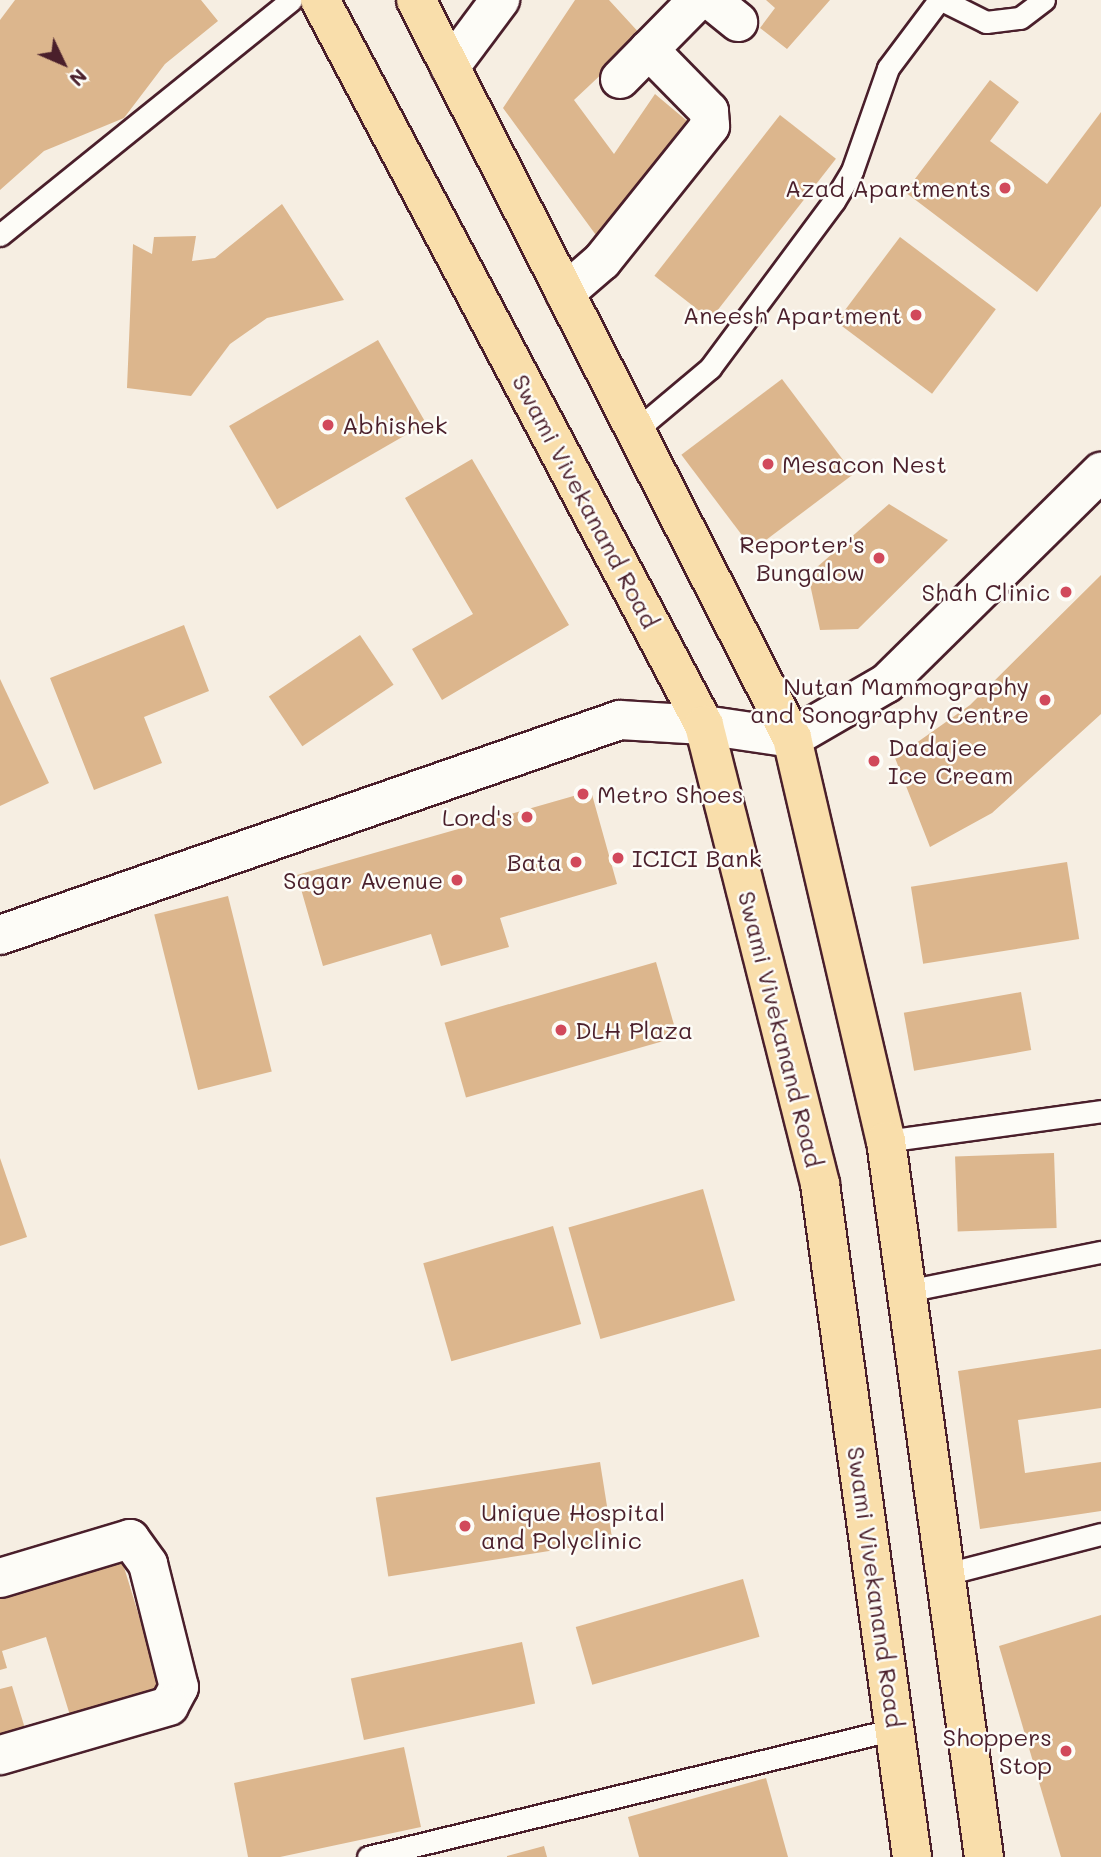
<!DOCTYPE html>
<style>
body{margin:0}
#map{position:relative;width:1101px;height:1857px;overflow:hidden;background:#f6eee2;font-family:Mali,sans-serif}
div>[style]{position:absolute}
.building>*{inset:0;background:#dcb68d;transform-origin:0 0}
.roads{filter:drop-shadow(2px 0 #4a1f2b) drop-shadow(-2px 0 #4a1f2b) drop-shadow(0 2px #4a1f2b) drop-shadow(0 -2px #4a1f2b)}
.service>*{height:21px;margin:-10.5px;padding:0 10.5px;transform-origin:10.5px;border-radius:10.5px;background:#fdfcf7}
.minor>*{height:38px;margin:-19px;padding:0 19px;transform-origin:19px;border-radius:19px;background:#fdfcf7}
.tertiary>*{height:38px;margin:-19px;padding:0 19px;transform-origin:19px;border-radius:19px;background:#fdfcf7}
.primary>*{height:38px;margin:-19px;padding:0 19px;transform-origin:19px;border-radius:19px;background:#f9deab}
.dots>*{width:19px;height:19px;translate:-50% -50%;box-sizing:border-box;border:4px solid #fdfcf7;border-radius:50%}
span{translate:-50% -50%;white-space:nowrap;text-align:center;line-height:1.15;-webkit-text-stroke:5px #fdfcf7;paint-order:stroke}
.poi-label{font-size:24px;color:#4a1f2b}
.right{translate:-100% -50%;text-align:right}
.left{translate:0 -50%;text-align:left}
.street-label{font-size:24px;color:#4a1f2b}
.north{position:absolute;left:28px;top:28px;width:70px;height:70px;-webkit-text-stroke:5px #fdfcf7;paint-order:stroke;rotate:134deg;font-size:19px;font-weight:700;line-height:28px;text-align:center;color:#4a1f2b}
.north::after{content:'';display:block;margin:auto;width:24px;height:32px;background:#4a1f2b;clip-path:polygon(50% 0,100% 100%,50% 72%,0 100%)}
</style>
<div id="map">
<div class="building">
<i style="clip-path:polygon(15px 0,201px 0,218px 21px,165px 64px,124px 118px,44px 151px,0 190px,0 20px)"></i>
<i style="clip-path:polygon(575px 0,609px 0,642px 36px,574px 100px,614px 154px,655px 94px,699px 131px,601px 242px,503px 108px)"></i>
<i style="clip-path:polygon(766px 0,830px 0,787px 49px,760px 28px,775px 8px)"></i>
<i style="clip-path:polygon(990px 80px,1019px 102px,990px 141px,1047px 184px,1101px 112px,1101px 206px,1037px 292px,905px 192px)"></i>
<i style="left:780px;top:115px;width:71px;height:204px;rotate:38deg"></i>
<i style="clip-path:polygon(282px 204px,344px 300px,267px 318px,230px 344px,191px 396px,127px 388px,133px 244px,152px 254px,154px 237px,196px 236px,192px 261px,215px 258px)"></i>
<i style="left:900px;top:237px;width:120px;height:106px;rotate:37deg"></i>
<i style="left:378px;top:340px;width:96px;height:172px;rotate:60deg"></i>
<i style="left:782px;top:379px;width:119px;height:126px;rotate:53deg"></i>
<i style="clip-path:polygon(472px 459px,569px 625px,442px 700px,412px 649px,473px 614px,405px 498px)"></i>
<i style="clip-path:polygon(889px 504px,948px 540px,858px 629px,820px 630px,808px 575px)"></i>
<i style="clip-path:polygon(1101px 575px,1101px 714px,992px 813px,930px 847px,895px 758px,970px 705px)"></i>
<i style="clip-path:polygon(184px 625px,209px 691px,144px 717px,162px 763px,94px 790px,50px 678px)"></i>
<i style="left:360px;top:635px;width:60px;height:110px;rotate:56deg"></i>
<i style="clip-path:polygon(0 679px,49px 783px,0 806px)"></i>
<i style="clip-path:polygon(591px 791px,617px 884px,500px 918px,509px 947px,441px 966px,431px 934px,323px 966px,297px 875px)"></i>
<i style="left:1067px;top:862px;width:78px;height:158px;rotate:81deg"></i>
<i style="left:228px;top:896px;width:181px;height:76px;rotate:76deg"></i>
<i style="left:656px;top:962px;width:78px;height:220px;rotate:74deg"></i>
<i style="left:1021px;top:992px;width:59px;height:119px;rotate:80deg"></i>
<i style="left:1054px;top:1153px;width:75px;height:99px;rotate:88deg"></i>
<i style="clip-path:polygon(0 1158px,27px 1237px,0 1246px)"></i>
<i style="left:703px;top:1189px;width:116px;height:140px;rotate:74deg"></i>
<i style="left:553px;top:1226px;width:102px;height:135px;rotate:74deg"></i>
<i style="clip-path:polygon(1101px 1349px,1101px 1408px,1018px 1420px,1025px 1473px,1101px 1462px,1101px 1511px,980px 1529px,958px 1371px)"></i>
<i style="left:600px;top:1462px;width:80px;height:227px;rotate:81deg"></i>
<i style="clip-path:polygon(119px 1551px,163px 1694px,72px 1722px,46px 1637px,2px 1651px,7px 1668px,0 1670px,0 1587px)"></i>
<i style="left:743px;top:1579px;width:60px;height:174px;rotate:74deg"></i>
<i style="clip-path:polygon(1101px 1615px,1101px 1857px,1061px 1857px,999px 1646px)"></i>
<i style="left:522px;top:1642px;width:63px;height:175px;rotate:78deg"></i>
<i style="clip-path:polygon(12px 1686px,27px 1735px,0 1744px,0 1689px)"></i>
<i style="clip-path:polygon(404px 1747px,421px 1827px,280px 1857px,248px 1857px,234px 1783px)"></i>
<i style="clip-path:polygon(766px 1778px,788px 1857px,639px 1857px,628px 1817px)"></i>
<i style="clip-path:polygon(544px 1846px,547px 1857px,507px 1857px,507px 1856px)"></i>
</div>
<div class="roads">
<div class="service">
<i style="left:942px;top:0;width:49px;rotate:26.6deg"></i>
<i style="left:986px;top:22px;width:34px;rotate:-7deg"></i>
<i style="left:1020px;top:18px;width:30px;rotate:-37deg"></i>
<i style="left:0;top:235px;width:374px;rotate:-38.9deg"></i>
<i style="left:635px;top:431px;width:98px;rotate:-40deg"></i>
<i style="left:710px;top:368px;width:208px;rotate:-53.4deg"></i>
<i style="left:834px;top:201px;width:35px;rotate:-59deg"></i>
<i style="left:852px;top:171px;width:109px;rotate:-70.7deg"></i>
<i style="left:888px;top:68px;width:85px;rotate:-53.1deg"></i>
<i style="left:886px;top:1141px;width:217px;rotate:-7.9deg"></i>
<i style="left:907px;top:1291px;width:198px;rotate:-11.4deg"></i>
<i style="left:946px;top:1574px;width:160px;rotate:-14.5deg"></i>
<i style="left:368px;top:1857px;width:542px;rotate:-13.65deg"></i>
</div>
<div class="minor">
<i style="left:711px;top:0;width:35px;rotate:39deg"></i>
<i style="left:450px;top:67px;width:84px;rotate:-53.3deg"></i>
<i style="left:620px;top:79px;width:111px;rotate:-45.4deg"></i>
<i style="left:565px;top:293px;width:49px;rotate:-40.9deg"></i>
<i style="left:602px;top:261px;width:173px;rotate:-51.3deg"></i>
<i style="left:710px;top:126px;width:15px;rotate:-94deg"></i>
<i style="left:709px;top:111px;width:86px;rotate:-134.5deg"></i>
<i style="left:0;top:935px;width:656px;rotate:-19.13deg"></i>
<i style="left:620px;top:720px;width:84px;rotate:3.4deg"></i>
<i style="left:0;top:1578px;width:136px;rotate:-16.7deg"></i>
<i style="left:130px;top:1539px;width:31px;rotate:54deg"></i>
<i style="left:148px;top:1564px;width:127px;rotate:75.9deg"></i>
<i style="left:179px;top:1687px;width:21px;rotate:118deg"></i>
<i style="left:169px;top:1706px;width:176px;rotate:163.8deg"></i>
</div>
<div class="tertiary">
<i style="left:704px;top:725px;width:89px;rotate:8.4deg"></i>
<i style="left:792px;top:738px;width:110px;rotate:-30.1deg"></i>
<i style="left:887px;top:683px;width:301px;rotate:-44.6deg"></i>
</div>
<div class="primary">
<i style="left:320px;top:0;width:820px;rotate:62.09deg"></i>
<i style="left:704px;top:725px;width:473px;rotate:75.8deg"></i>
<i style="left:820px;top:1184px;width:679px;rotate:82.22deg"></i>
<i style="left:416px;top:0;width:828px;rotate:63deg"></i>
<i style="left:792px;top:738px;width:414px;rotate:76.9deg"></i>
<i style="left:886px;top:1141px;width:723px;rotate:82.21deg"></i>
</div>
</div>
<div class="dots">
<i style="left:1005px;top:188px;background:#d1495b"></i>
<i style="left:916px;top:315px;background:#d1495b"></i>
<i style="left:328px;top:425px;background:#d1495b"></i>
<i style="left:768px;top:464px;background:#d1495b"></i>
<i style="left:879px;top:558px;background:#d1495b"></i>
<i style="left:1066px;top:592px;background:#d1495b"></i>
<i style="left:1045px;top:700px;background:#d1495b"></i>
<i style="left:874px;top:761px;background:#d1495b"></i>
<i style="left:583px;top:794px;background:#d1495b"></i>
<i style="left:527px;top:817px;background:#d1495b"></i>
<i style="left:618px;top:858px;background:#d1495b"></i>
<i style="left:576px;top:862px;background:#d1495b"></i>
<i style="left:457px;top:880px;background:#d1495b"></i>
<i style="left:561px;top:1030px;background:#d1495b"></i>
<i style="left:465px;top:1526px;background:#d1495b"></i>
<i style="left:1066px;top:1751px;background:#d1495b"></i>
</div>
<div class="poi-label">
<span class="right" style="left:991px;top:188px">Azad Apartments</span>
<span class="right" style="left:902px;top:315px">Aneesh Apartment</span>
<span class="left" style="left:342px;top:425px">Abhishek</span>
<span class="left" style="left:782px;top:464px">Mesacon Nest</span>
<span class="right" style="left:865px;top:558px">Reporter's<br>Bungalow</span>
<span class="right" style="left:1050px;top:592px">Shah Clinic</span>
<span class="right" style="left:1029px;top:700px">Nutan Mammography<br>and Sonography Centre</span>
<span class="left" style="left:888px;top:761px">Dadajee<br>Ice Cream</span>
<span class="left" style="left:597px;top:794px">Metro Shoes</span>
<span class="right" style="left:513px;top:817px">Lord's</span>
<span class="left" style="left:632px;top:858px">ICICI Bank</span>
<span class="right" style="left:562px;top:862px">Bata</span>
<span class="right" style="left:443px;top:880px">Sagar Avenue</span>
<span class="left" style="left:575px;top:1030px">DLH Plaza</span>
<span class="left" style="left:481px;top:1526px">Unique Hospital<br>and Polyclinic</span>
<span class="right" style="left:1052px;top:1751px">Shoppers<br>Stop</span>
</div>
<div class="street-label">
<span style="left:586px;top:501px;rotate:62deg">Swami Vivekanand Road</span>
<span style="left:781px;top:1029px;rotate:76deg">Swami Vivekanand Road</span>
<span style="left:876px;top:1587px;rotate:82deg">Swami Vivekanand Road</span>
</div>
<div class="north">N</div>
</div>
